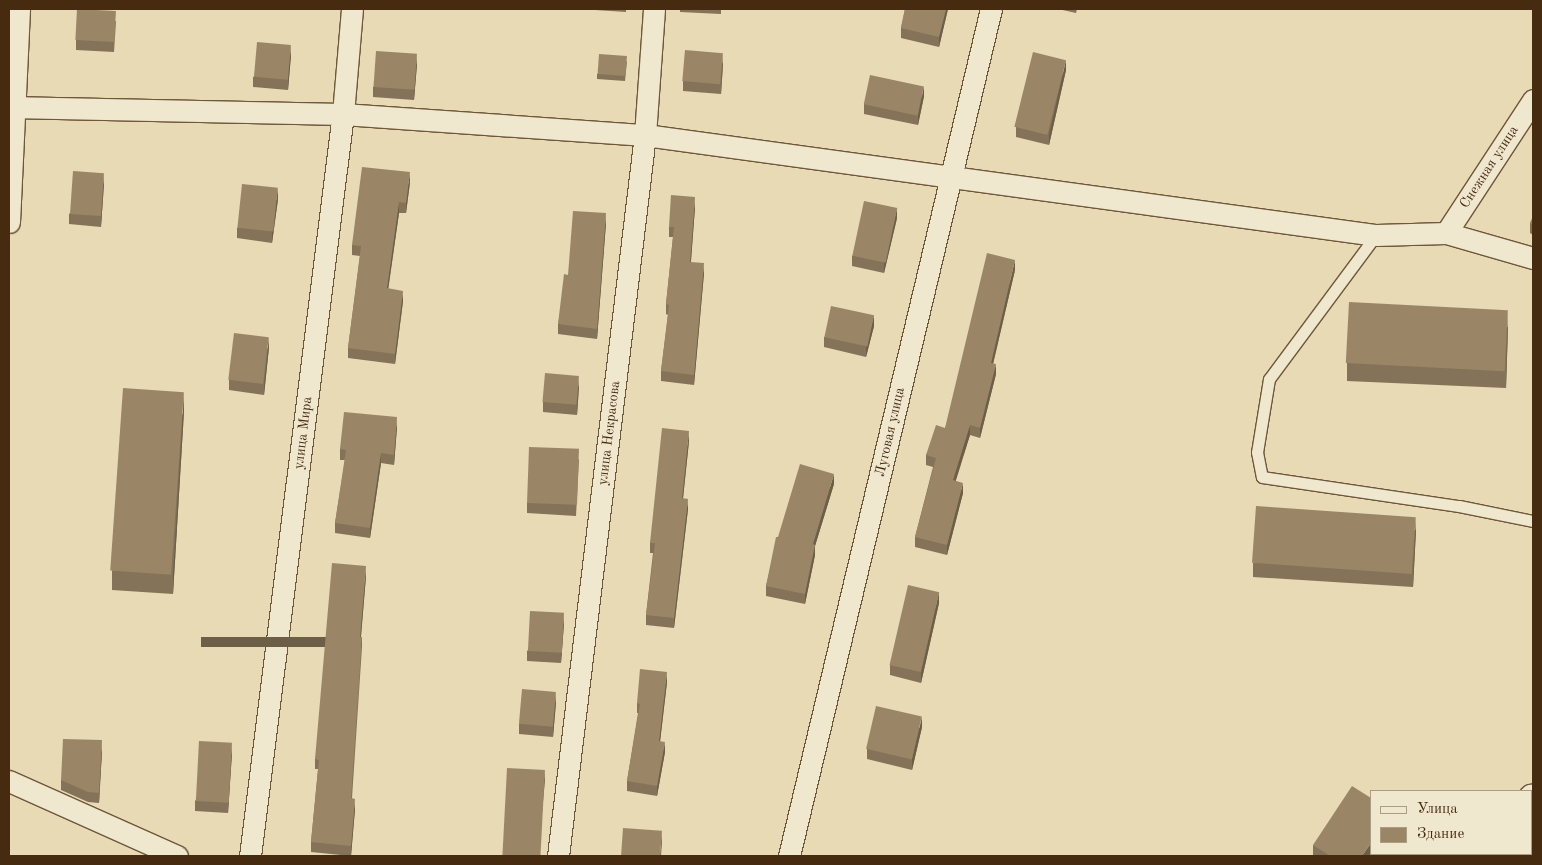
<!DOCTYPE html>
<meta charset="utf-8">
<style>
body{margin:0}
#map{position:relative;width:1542px;height:865px;overflow:hidden;background:#e7dab4;font-family:"Old Standard TT",serif}
div>[style]{position:absolute}
.roads{filter:drop-shadow(1px 0 #6f573a) drop-shadow(-1px 0 #6f573a) drop-shadow(0 1px #6f573a) drop-shadow(0 -1px #6f573a)}
.service>*{height:11px;margin:-5.5px;padding:0 5.5px;transform-origin:5.5px;border-radius:5.5px;background:#efe7ce}
.minor>*{height:21px;margin:-10.5px;padding:0 10.5px;transform-origin:10.5px;border-radius:10.5px;background:#efe7ce}
.secondary>*{height:28px;margin:-14px;padding:0 14px;transform-origin:14px;border-radius:14px;background:#efe7ce}
.wall>*{inset:0;background:#847358}
.shaded-wall>*{inset:0;background:#6c5e47;transform-origin:0 0}
.building>*{inset:0;background:#9a8666;transform-origin:0 0}
span{translate:-50% -50%;white-space:nowrap;text-align:center;line-height:1.15;-webkit-text-stroke:4.5px #efe7ce;paint-order:stroke}
.street-label{font-size:14px;color:#472b11}
.frame{position:absolute;inset:0;border:10px solid #472b11;pointer-events:none}
.legend{position:absolute;left:1370px;top:790px;width:162px;height:65px;box-sizing:border-box;background:#efe7ce;border:1px solid #ac9c82;margin:0;padding:6px 9px;list-style:none;font-size:15px;color:#472b11}
.legend li{display:flex;align-items:center;gap:10px;height:25px}
.legend b{width:25px;border:1px solid #ac9c82}
</style>
<div id="map">
<div class="roads">
<div class="service">
<i style="left:1376px;top:235px;width:179px;rotate:126.6deg"></i>
<i style="left:1269px;top:379px;width:74px;rotate:99.3deg"></i>
<i style="left:1257px;top:452px;width:25px;rotate:79deg"></i>
<i style="left:1262px;top:477px;width:199px;rotate:8.4deg"></i>
<i style="left:1459px;top:506px;width:76px;rotate:11.5deg"></i>
</div>
<div class="minor">
<i style="left:9px;top:107px;width:334px;rotate:1.2deg"></i>
<i style="left:343px;top:114px;width:303px;rotate:4deg"></i>
<i style="left:645px;top:135px;width:738px;rotate:7.79deg"></i>
<i style="left:1376px;top:235px;width:70px;rotate:-1.6deg"></i>
<i style="left:1446px;top:233px;width:91px;rotate:16deg"></i>
<i style="left:9px;top:222px;width:213px;rotate:-87.3deg"></i>
<i style="left:1446px;top:233px;width:159px;rotate:-56.8deg"></i>
<i style="left:9px;top:781px;width:184px;rotate:24.1deg"></i>
<i style="left:250px;top:856px;width:748px;rotate:-82.86deg"></i>
<i style="left:343px;top:114px;width:105px;rotate:-85.1deg"></i>
<i style="left:558px;top:856px;width:726px;rotate:-83.12deg"></i>
<i style="left:645px;top:135px;width:126px;rotate:-85.9deg"></i>
<i style="left:789px;top:856px;width:871px;rotate:-76.59deg"></i>
</div>
<div class="secondary">
<i style="left:1531px;top:802px;width:4px;rotate:-63deg"></i>
<i style="left:1496px;top:856px;width:2px;rotate:-63deg"></i>
</div>
</div>
<div class="wall">
<i style="clip-path:polygon(595px 9px,626px 9px,626px 12px,595px 10px)"></i>
<i style="clip-path:polygon(680px 9px,721px 9px,721px 14px,680px 12px)"></i>
<i style="clip-path:polygon(905px 9px,948px 9px,939px 47px,901px 38px,901px 28px)"></i>
<i style="clip-path:polygon(1058px 9px,1077px 9px,1076px 13px)"></i>
<i style="clip-path:polygon(116px 21px,114px 52px,76px 50px,76px 40px)"></i>
<i style="clip-path:polygon(291px 55px,288px 90px,253px 87px,253px 77px)"></i>
<i style="clip-path:polygon(627px 61px,625px 81px,597px 79px,597px 74px)"></i>
<i style="clip-path:polygon(723px 63px,721px 94px,683px 91px,683px 81px)"></i>
<i style="clip-path:polygon(417px 64px,414px 100px,373px 97px,373px 87px)"></i>
<i style="clip-path:polygon(1066px 70px,1049px 145px,1016px 137px,1016px 127px)"></i>
<i style="clip-path:polygon(924px 96px,918px 125px,864px 114px,864px 104px)"></i>
<i style="clip-path:polygon(410px 182px,406px 213px,399px 213px,388px 289px,403px 301px,395px 364px,348px 358px,348px 348px,360px 256px,352px 255px,352px 245px)"></i>
<i style="clip-path:polygon(104px 183px,101px 227px,69px 224px,69px 214px)"></i>
<i style="clip-path:polygon(278px 199px,272px 243px,237px 238px,237px 228px)"></i>
<i style="clip-path:polygon(695px 207px,691px 262px,704px 273px,694px 385px,661px 381px,661px 371px,668px 315px,666px 314px,666px 304px,673px 237px,669px 237px,669px 227px)"></i>
<i style="clip-path:polygon(1533px 217px,1533px 235px,1530px 233px,1530px 223px)"></i>
<i style="clip-path:polygon(897px 218px,884px 273px,852px 266px,852px 256px)"></i>
<i style="clip-path:polygon(606px 223px,597px 339px,558px 334px,558px 324px,568px 275px)"></i>
<i style="clip-path:polygon(1015px 270px,993px 363px,996px 374px,980px 438px,970px 435px,955px 481px,963px 493px,947px 555px,915px 547px,915px 537px,933px 467px,926px 465px,926px 455px,945px 428px)"></i>
<i style="clip-path:polygon(874px 326px,866px 357px,824px 347px,824px 337px)"></i>
<i style="clip-path:polygon(1508px 327px,1506px 388px,1347px 381px,1347px 363px)"></i>
<i style="clip-path:polygon(269px 347px,264px 395px,229px 390px,229px 380px)"></i>
<i style="clip-path:polygon(579px 386px,577px 415px,543px 412px,543px 402px)"></i>
<i style="clip-path:polygon(184px 411px,173px 594px,112px 590px,112px 571px)"></i>
<i style="clip-path:polygon(397px 427px,394px 465px,381px 463px,370px 538px,335px 533px,335px 523px,345px 460px,340px 460px,340px 449px)"></i>
<i style="clip-path:polygon(689px 441px,683px 498px,688px 509px,674px 628px,646px 625px,646px 615px,653px 553px,650px 553px,650px 543px)"></i>
<i style="clip-path:polygon(579px 459px,576px 516px,527px 513px,527px 503px)"></i>
<i style="clip-path:polygon(834px 484px,815px 546px,815px 555px,805px 604px,766px 596px,766px 586px,778px 537px)"></i>
<i style="clip-path:polygon(1416px 530px,1413px 587px,1253px 577px,1253px 563px)"></i>
<i style="clip-path:polygon(366px 576px,361px 637px,362px 647px,352px 798px,355px 809px,351px 856px,311px 852px,311px 842px,318px 769px,315px 769px,315px 759px)"></i>
<i style="clip-path:polygon(939px 603px,921px 683px,890px 675px,890px 665px)"></i>
<i style="clip-path:polygon(564px 623px,561px 663px,527px 661px,527px 651px)"></i>
<i style="clip-path:polygon(667px 682px,660px 741px,665px 752px,657px 796px,627px 791px,627px 781px,638px 713px,637px 713px,637px 703px)"></i>
<i style="clip-path:polygon(556px 702px,553px 737px,519px 734px,519px 724px)"></i>
<i style="clip-path:polygon(922px 727px,912px 770px,867px 759px,867px 749px)"></i>
<i style="clip-path:polygon(102px 751px,99px 803px,88px 802px,61px 790px,61px 780px)"></i>
<i style="clip-path:polygon(232px 753px,228px 813px,195px 811px,195px 801px)"></i>
<i style="clip-path:polygon(1313px 845px,1372px 856px,1313px 856px)"></i>
</div>
<div class="shaded-wall">
<i style="clip-path:polygon(946px 9px,948px 9px,939px 47px,939px 37px)"></i>
<i style="clip-path:polygon(291px 45px,291px 55px,288px 90px,288px 80px)"></i>
<i style="clip-path:polygon(723px 53px,723px 63px,721px 94px,721px 84px)"></i>
<i style="clip-path:polygon(417px 54px,417px 64px,414px 100px,414px 90px)"></i>
<i style="clip-path:polygon(1066px 60px,1066px 70px,1049px 145px,1049px 135px)"></i>
<i style="clip-path:polygon(924px 86px,924px 96px,918px 125px,918px 115px)"></i>
<i style="clip-path:polygon(410px 172px,410px 182px,406px 213px,406px 203px)"></i>
<i style="clip-path:polygon(104px 173px,104px 183px,101px 227px,101px 217px)"></i>
<i style="clip-path:polygon(278px 188px,278px 199px,272px 243px,272px 233px)"></i>
<i style="clip-path:polygon(695px 197px,695px 207px,690px 272px,690px 262px)"></i>
<i style="clip-path:polygon(399px 202px,399px 213px,387px 298px,387px 288px)"></i>
<i style="clip-path:polygon(897px 208px,897px 218px,884px 273px,884px 263px)"></i>
<i style="clip-path:polygon(606px 213px,606px 223px,597px 339px,597px 329px)"></i>
<i style="clip-path:polygon(1015px 260px,1015px 270px,991px 373px,991px 363px)"></i>
<i style="clip-path:polygon(704px 263px,704px 273px,694px 385px,694px 375px)"></i>
<i style="clip-path:polygon(403px 291px,403px 301px,395px 364px,395px 354px)"></i>
<i style="clip-path:polygon(1508px 309px,1508px 327px,1506px 388px,1506px 369px)"></i>
<i style="clip-path:polygon(874px 315px,874px 326px,866px 357px,866px 347px)"></i>
<i style="clip-path:polygon(269px 337px,269px 347px,264px 395px,264px 385px)"></i>
<i style="clip-path:polygon(996px 364px,996px 374px,980px 438px,980px 428px)"></i>
<i style="clip-path:polygon(579px 376px,579px 386px,577px 415px,577px 405px)"></i>
<i style="clip-path:polygon(184px 392px,184px 411px,173px 594px,173px 575px)"></i>
<i style="clip-path:polygon(397px 417px,397px 427px,394px 465px,394px 455px)"></i>
<i style="clip-path:polygon(970px 425px,970px 435px,953px 490px,953px 480px)"></i>
<i style="clip-path:polygon(689px 431px,689px 441px,682px 508px,682px 498px)"></i>
<i style="clip-path:polygon(381px 453px,381px 463px,370px 538px,370px 528px)"></i>
<i style="clip-path:polygon(834px 474px,834px 484px,815px 546px,815px 555px,805px 604px,805px 594px,813px 544px)"></i>
<i style="clip-path:polygon(963px 483px,963px 493px,947px 555px,947px 545px)"></i>
<i style="clip-path:polygon(688px 499px,688px 509px,674px 628px,674px 618px)"></i>
<i style="clip-path:polygon(1416px 516px,1416px 530px,1413px 587px,1413px 573px)"></i>
<i style="clip-path:polygon(366px 566px,366px 576px,360px 647px,360px 637px)"></i>
<i style="clip-path:polygon(939px 592px,939px 603px,921px 683px,921px 673px)"></i>
<i style="clip-path:polygon(564px 613px,564px 623px,561px 663px,561px 653px)"></i>
<i style="left:362px;top:637px;width:10px;height:161px;rotate:90deg"></i>
<i style="clip-path:polygon(667px 672px,667px 682px,659px 751px,659px 741px)"></i>
<i style="clip-path:polygon(556px 692px,556px 702px,553px 737px,553px 727px)"></i>
<i style="clip-path:polygon(922px 717px,922px 727px,912px 770px,912px 759px)"></i>
<i style="clip-path:polygon(102px 740px,102px 751px,99px 803px,99px 793px)"></i>
<i style="clip-path:polygon(665px 742px,665px 752px,657px 796px,657px 786px)"></i>
<i style="clip-path:polygon(232px 743px,232px 753px,228px 813px,228px 803px)"></i>
<i style="clip-path:polygon(545px 770px,545px 780px,538px 856px,537px 856px)"></i>
<i style="clip-path:polygon(355px 799px,355px 809px,351px 856px,351px 846px)"></i>
<i style="clip-path:polygon(662px 831px,662px 841px,661px 856px,660px 856px)"></i>
<i style="clip-path:polygon(1371px 843px,1371px 854px,1373px 854px,1372px 856px,1362px 856px)"></i>
</div>
<div class="building">
<i style="left:77px;top:9px;width:39px;height:31px;rotate:3deg"></i>
<i style="clip-path:polygon(905px 9px,946px 9px,939px 37px,901px 28px)"></i>
<i style="left:257px;top:42px;width:34px;height:35px;rotate:5deg"></i>
<i style="left:685px;top:50px;width:38px;height:31px;rotate:5deg"></i>
<i style="left:376px;top:51px;width:41px;height:36px;rotate:4deg"></i>
<i style="left:1033px;top:52px;width:34px;height:77px;rotate:14deg"></i>
<i style="left:599px;top:54px;width:28px;height:20px;rotate:4deg"></i>
<i style="left:870px;top:75px;width:55px;height:30px;rotate:12deg"></i>
<i style="clip-path:polygon(362px 167px,410px 172px,406px 203px,399px 202px,387px 288px,403px 291px,395px 354px,348px 348px,361px 246px,352px 245px)"></i>
<i style="left:73px;top:171px;width:31px;height:43px;rotate:4deg"></i>
<i style="left:242px;top:184px;width:36px;height:44px;rotate:6deg"></i>
<i style="clip-path:polygon(671px 195px,695px 197px,690px 262px,704px 263px,694px 375px,661px 371px,669px 305px,666px 304px,674px 227px,669px 227px)"></i>
<i style="left:864px;top:201px;width:34px;height:56px;rotate:12deg"></i>
<i style="clip-path:polygon(573px 211px,606px 213px,597px 329px,558px 324px,564px 274px,568px 275px)"></i>
<i style="clip-path:polygon(1533px 217px,1533px 225px,1530px 223px)"></i>
<i style="clip-path:polygon(987px 253px,1015px 260px,991px 363px,996px 364px,980px 428px,970px 425px,953px 480px,963px 483px,947px 545px,915px 537px,936px 458px,926px 455px,936px 425px,945px 428px)"></i>
<i style="left:1349px;top:302px;width:159px;height:61px;rotate:3deg"></i>
<i style="left:831px;top:306px;width:44px;height:32px;rotate:12deg"></i>
<i style="left:234px;top:333px;width:35px;height:47px;rotate:7deg"></i>
<i style="left:545px;top:373px;width:34px;height:29px;rotate:5deg"></i>
<i style="left:123px;top:388px;width:61px;height:183px;rotate:4deg"></i>
<i style="clip-path:polygon(344px 412px,397px 417px,394px 455px,381px 453px,370px 528px,335px 523px,346px 450px,340px 449px)"></i>
<i style="clip-path:polygon(662px 428px,689px 431px,682px 498px,688px 499px,674px 618px,646px 615px,655px 543px,650px 543px)"></i>
<i style="left:529px;top:447px;width:50px;height:56px;rotate:2deg"></i>
<i style="clip-path:polygon(800px 464px,834px 474px,813px 544px,815px 545px,805px 594px,766px 586px,776px 537px,778px 537px)"></i>
<i style="left:1256px;top:506px;width:160px;height:57px;rotate:4deg"></i>
<i style="clip-path:polygon(332px 563px,366px 566px,360px 637px,362px 637px,351px 798px,355px 799px,351px 846px,311px 842px,319px 760px,315px 759px)"></i>
<i style="left:908px;top:585px;width:32px;height:82px;rotate:13deg"></i>
<i style="left:530px;top:611px;width:34px;height:40px;rotate:3deg"></i>
<i style="clip-path:polygon(640px 669px,667px 672px,659px 741px,665px 742px,657px 786px,627px 781px,640px 704px,637px 703px)"></i>
<i style="left:522px;top:689px;width:34px;height:35px;rotate:5deg"></i>
<i style="left:876px;top:706px;width:47px;height:44px;rotate:13deg"></i>
<i style="clip-path:polygon(63px 739px,102px 740px,99px 793px,88px 792px,61px 780px)"></i>
<i style="left:199px;top:741px;width:33px;height:60px;rotate:3deg"></i>
<i style="left:507px;top:768px;width:38px;height:88px;rotate:3deg"></i>
<i style="clip-path:polygon(1352px 786px,1371px 798px,1371px 843px,1362px 856px,1330px 856px,1313px 845px)"></i>
<i style="left:623px;top:828px;width:39px;height:28px;rotate:4deg"></i>
</div>
<div class="street-label">
<span style="left:1489px;top:167px;rotate:-57deg">Снежная улица</span>
<span style="left:890px;top:432px;rotate:-77deg">Луговая улица</span>
<span style="left:303px;top:433px;rotate:-83deg">улица Мира</span>
<span style="left:609px;top:433px;rotate:-83deg">улица Некрасова</span>
</div>
<div class="frame"></div>
<ul class="legend">
<li><b style="height:6px;background:#efe7ce"></b>Улица</li>
<li><b style="height:14px;background:#9a8666"></b>Здание</li>
</ul>
</div>
